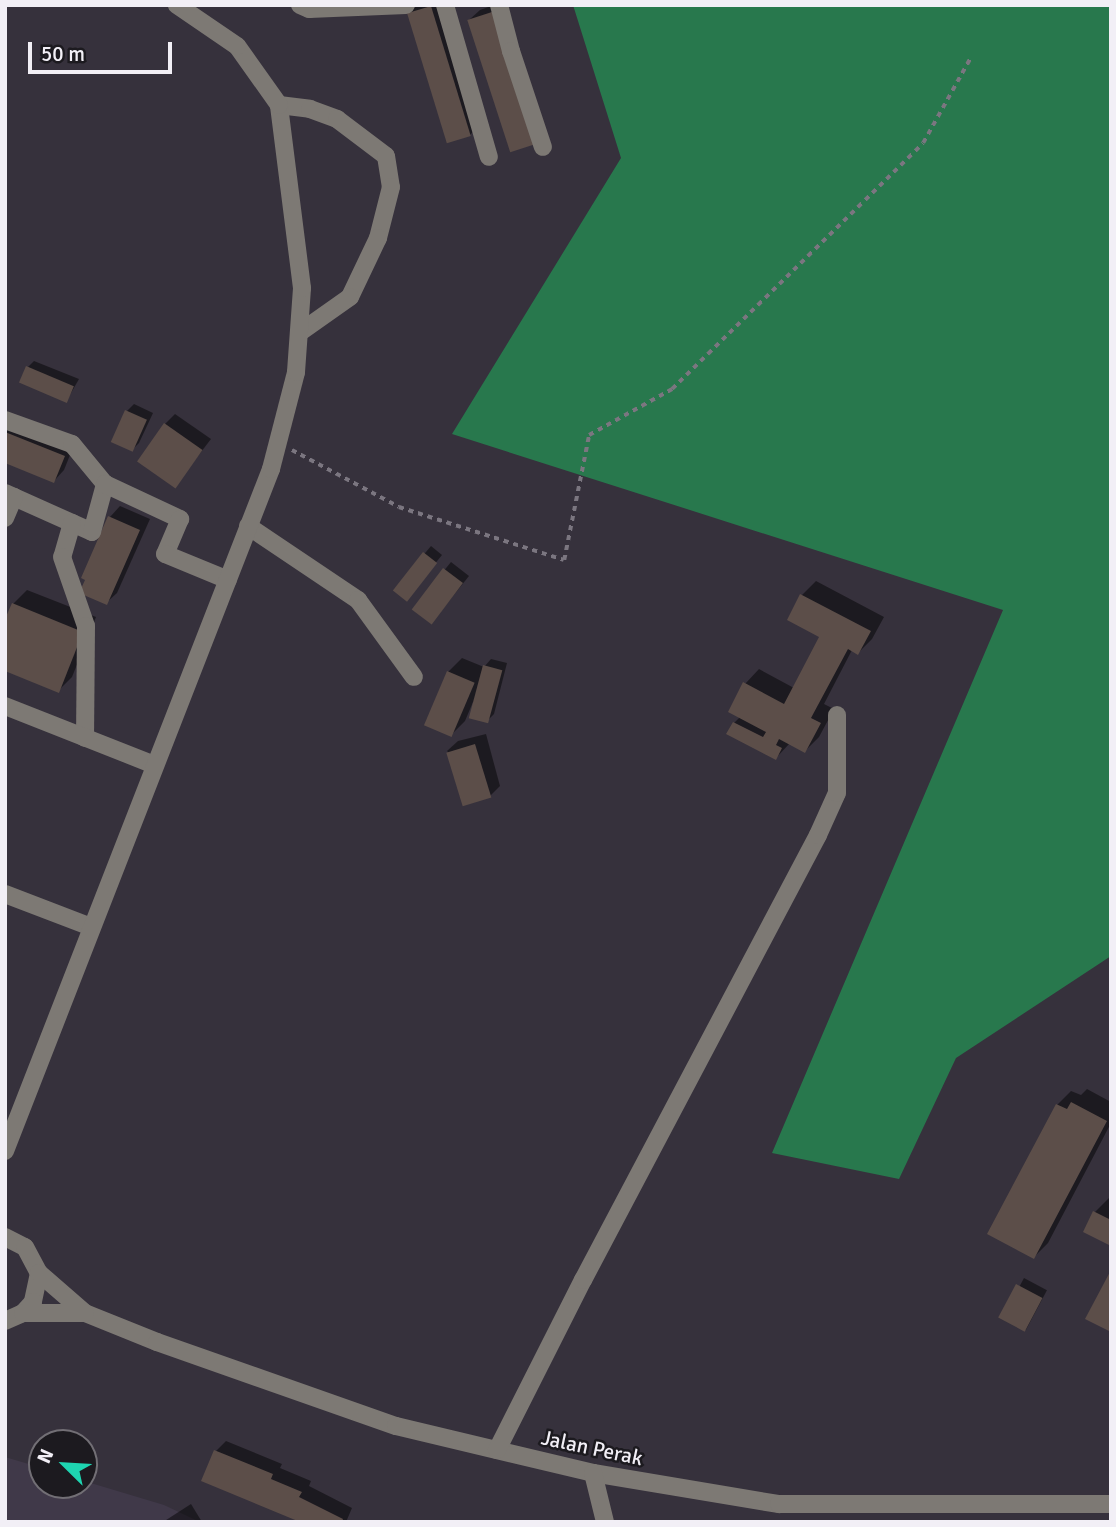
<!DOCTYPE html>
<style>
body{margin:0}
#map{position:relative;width:1116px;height:1527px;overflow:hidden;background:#36313c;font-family:Signika,sans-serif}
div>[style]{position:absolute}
.built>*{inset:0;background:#403949}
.forest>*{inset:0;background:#28784d}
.shadow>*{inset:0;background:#0007;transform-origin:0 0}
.building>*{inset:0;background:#5c4e49;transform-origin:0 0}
.path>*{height:3.5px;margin-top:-1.75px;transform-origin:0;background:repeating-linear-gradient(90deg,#7b7680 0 5px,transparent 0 10px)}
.minor>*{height:18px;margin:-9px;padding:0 9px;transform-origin:9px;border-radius:9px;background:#7d7974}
span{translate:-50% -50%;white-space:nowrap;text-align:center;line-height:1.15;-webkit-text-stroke:5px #1c1a1f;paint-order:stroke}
.street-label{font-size:21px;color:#f2eff6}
.frame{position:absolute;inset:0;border:7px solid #f2eff6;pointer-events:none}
.north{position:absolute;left:28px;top:1429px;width:70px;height:70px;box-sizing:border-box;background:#1c1a1f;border:2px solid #726f75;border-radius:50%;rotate:294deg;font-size:19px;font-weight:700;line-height:28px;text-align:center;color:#f2eff6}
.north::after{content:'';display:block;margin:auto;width:24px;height:32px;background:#1ed5b1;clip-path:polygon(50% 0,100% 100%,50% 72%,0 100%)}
.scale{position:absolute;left:28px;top:42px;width:144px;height:32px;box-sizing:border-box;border:4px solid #f2eff6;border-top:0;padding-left:9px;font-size:21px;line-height:24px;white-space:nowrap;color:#f2eff6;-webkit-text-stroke:5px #1c1a1f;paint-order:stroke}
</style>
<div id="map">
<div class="built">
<i style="clip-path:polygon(5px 1457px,42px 1468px,42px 1485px,84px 1485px,84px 1481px,164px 1505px,200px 1522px,5px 1522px)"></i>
</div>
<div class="forest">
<i style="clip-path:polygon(573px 5px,1111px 5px,1111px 956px,956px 1058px,899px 1179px,772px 1153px,1003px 610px,452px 434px,621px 158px)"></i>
</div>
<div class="shadow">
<i style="clip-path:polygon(417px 5px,444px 5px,480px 124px,470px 135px,409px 14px)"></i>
<i style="clip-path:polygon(494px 5px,543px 133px,469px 20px,480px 10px)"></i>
<i style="clip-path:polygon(34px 361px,79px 379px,67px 400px,28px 367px)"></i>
<i style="clip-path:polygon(134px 404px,153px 413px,139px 443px,133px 449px,127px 411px)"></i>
<i style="clip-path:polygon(175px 414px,211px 439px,175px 486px,165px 424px)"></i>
<i style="clip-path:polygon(5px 417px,74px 445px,64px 470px,54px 481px,5px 461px)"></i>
<i style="clip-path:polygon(120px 506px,150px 519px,117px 593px,106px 603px,83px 577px,110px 517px)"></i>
<i style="clip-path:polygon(431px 546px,442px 555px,412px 592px,394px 590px)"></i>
<i style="clip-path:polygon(451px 562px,469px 576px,437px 616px,413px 609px)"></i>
<i style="clip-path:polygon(816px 581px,884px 617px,872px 639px,858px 653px,852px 650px,824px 704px,834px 709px,819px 737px,805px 751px,790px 743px,776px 758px,734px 723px,740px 717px,745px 684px,759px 669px,794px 688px,821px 636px,789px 619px,802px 595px)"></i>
<i style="clip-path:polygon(27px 590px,96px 617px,72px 677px,58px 691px,13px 604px)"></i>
<i style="clip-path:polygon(462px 658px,484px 667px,491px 659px,507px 663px,494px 714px,487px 721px,473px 702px,465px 721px,451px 735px,448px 672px)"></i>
<i style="clip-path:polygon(486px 734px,500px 786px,490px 796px,447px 751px,458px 741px)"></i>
<i style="clip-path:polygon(1087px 1089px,1111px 1102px,1111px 1123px,1048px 1243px,1034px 1257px,1057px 1105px,1071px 1091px,1081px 1095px)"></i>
<i style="clip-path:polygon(1109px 1198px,1111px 1199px,1111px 1244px,1095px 1212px)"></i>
<i style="left:1024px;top:1278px;width:26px;height:45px;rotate:28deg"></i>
<i style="clip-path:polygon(226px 1441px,282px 1464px,280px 1468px,311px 1481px,309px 1486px,352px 1508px,346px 1522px,305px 1522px,216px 1451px)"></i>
<i style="clip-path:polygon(191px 1504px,202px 1522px,163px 1522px)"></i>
</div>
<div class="building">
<i style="left:431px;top:6px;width:136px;height:25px;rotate:73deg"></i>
<i style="left:492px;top:12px;width:139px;height:26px;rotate:72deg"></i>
<i style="left:26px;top:366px;width:52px;height:18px;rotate:23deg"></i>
<i style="left:125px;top:410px;width:24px;height:35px;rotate:24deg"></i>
<i style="left:164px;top:423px;width:47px;height:47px;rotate:35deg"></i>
<i style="clip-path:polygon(5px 432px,65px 456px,54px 483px,5px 463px)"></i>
<i style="clip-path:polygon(108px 516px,140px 530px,107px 605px,79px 593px,85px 580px,81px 578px)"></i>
<i style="left:423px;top:552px;width:18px;height:49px;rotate:38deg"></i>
<i style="left:443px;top:568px;width:25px;height:52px;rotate:37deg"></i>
<i style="clip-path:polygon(800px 594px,871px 631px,858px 655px,848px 649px,811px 718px,821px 723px,805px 753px,779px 739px,776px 745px,782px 748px,776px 760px,726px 734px,733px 722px,763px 737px,766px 732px,728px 712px,743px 682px,784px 704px,819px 637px,787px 620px)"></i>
<i style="clip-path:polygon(12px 603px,83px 632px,59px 693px,5px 671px,5px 619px)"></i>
<i style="left:483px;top:665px;width:20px;height:55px;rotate:15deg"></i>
<i style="left:447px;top:671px;width:30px;height:59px;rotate:23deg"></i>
<i style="left:475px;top:744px;width:56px;height:30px;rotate:73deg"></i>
<i style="clip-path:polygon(1071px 1102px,1107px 1121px,1034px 1259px,987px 1234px,1056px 1104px,1067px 1109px)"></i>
<i style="clip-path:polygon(1093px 1211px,1111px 1220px,1111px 1246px,1083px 1232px)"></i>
<i style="clip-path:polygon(1111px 1270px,1111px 1332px,1085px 1319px)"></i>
<i style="left:1016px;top:1284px;width:30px;height:38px;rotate:28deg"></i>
<i style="clip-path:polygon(214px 1450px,273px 1474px,271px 1479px,302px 1492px,299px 1497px,343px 1519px,342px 1522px,300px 1522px,201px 1481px)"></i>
</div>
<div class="path">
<i style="left:292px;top:450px;width:121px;rotate:28deg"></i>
<i style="left:399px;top:507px;width:173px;rotate:17.8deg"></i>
<i style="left:564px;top:560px;width:127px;rotate:-78.7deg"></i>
<i style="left:589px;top:435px;width:95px;rotate:-29deg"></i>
<i style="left:672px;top:389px;width:351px;rotate:-44.4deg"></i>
<i style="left:923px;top:143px;width:96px;rotate:-60.8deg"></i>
</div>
<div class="minor">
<i style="left:300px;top:5px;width:10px;rotate:24deg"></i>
<i style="left:309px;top:9px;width:97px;rotate:-2.4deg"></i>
<i style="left:445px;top:5px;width:158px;rotate:73.9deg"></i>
<i style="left:499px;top:5px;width:48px;rotate:75.4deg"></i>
<i style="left:511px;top:51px;width:101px;rotate:71.6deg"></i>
<i style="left:279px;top:105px;width:31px;rotate:7deg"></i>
<i style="left:310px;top:109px;width:29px;rotate:20deg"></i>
<i style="left:337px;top:119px;width:61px;rotate:37.1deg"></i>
<i style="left:386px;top:156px;width:31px;rotate:81deg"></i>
<i style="left:391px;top:187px;width:53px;rotate:104.3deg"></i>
<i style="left:378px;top:238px;width:65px;rotate:115.4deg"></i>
<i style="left:350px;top:297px;width:62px;rotate:144.8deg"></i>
<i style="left:5px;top:420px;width:71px;rotate:19.7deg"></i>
<i style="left:72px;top:444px;width:52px;rotate:50.5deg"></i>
<i style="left:5px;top:493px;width:95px;rotate:24.1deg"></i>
<i style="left:92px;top:532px;width:50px;rotate:-74.8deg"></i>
<i style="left:105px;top:484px;width:83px;rotate:25deg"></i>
<i style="left:180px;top:519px;width:38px;rotate:113deg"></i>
<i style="left:165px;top:554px;width:68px;rotate:22.4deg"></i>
<i style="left:5px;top:518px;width:23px;rotate:-67deg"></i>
<i style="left:72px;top:523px;width:35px;rotate:106deg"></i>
<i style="left:62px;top:557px;width:73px;rotate:70.8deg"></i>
<i style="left:86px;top:626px;width:112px;rotate:90.5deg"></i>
<i style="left:248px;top:526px;width:133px;rotate:33.9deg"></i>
<i style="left:358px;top:600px;width:95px;rotate:54deg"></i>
<i style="left:5px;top:706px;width:161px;rotate:21.5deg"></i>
<i style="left:5px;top:894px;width:92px;rotate:21deg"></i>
<i style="left:5px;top:1151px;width:732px;rotate:-68.69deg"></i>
<i style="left:271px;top:469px;width:100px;rotate:-75.5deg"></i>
<i style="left:296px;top:372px;width:84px;rotate:-85.9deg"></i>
<i style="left:302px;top:288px;width:184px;rotate:-97.2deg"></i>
<i style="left:279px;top:105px;width:72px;rotate:-125.4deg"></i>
<i style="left:237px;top:46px;width:73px;rotate:-145.7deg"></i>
<i style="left:5px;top:1237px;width:22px;rotate:27deg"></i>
<i style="left:25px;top:1247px;width:30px;rotate:62deg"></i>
<i style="left:39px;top:1273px;width:30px;rotate:102deg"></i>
<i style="left:33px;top:1302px;width:15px;rotate:132deg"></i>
<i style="left:23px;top:1313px;width:20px;rotate:156deg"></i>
<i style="left:39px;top:1273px;width:61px;rotate:41deg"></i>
<i style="left:85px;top:1313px;width:78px;rotate:21.9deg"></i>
<i style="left:157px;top:1342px;width:253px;rotate:19.4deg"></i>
<i style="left:396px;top:1426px;width:203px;rotate:13.4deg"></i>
<i style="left:593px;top:1473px;width:189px;rotate:9.5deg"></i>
<i style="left:779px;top:1504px;width:332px"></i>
<i style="left:23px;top:1313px;width:62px"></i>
<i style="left:497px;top:1450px;width:191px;rotate:-63.2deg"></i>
<i style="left:583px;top:1280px;width:503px;rotate:-62.16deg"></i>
<i style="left:818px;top:835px;width:46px;rotate:-65.7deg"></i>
<i style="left:837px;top:793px;width:78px;rotate:-90deg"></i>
<i style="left:593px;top:1473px;width:50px;rotate:76.2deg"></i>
</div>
<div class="street-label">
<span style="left:592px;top:1448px;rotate:12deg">Jalan Perak</span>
</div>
<div class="frame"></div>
<div class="north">N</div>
<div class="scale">50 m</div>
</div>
